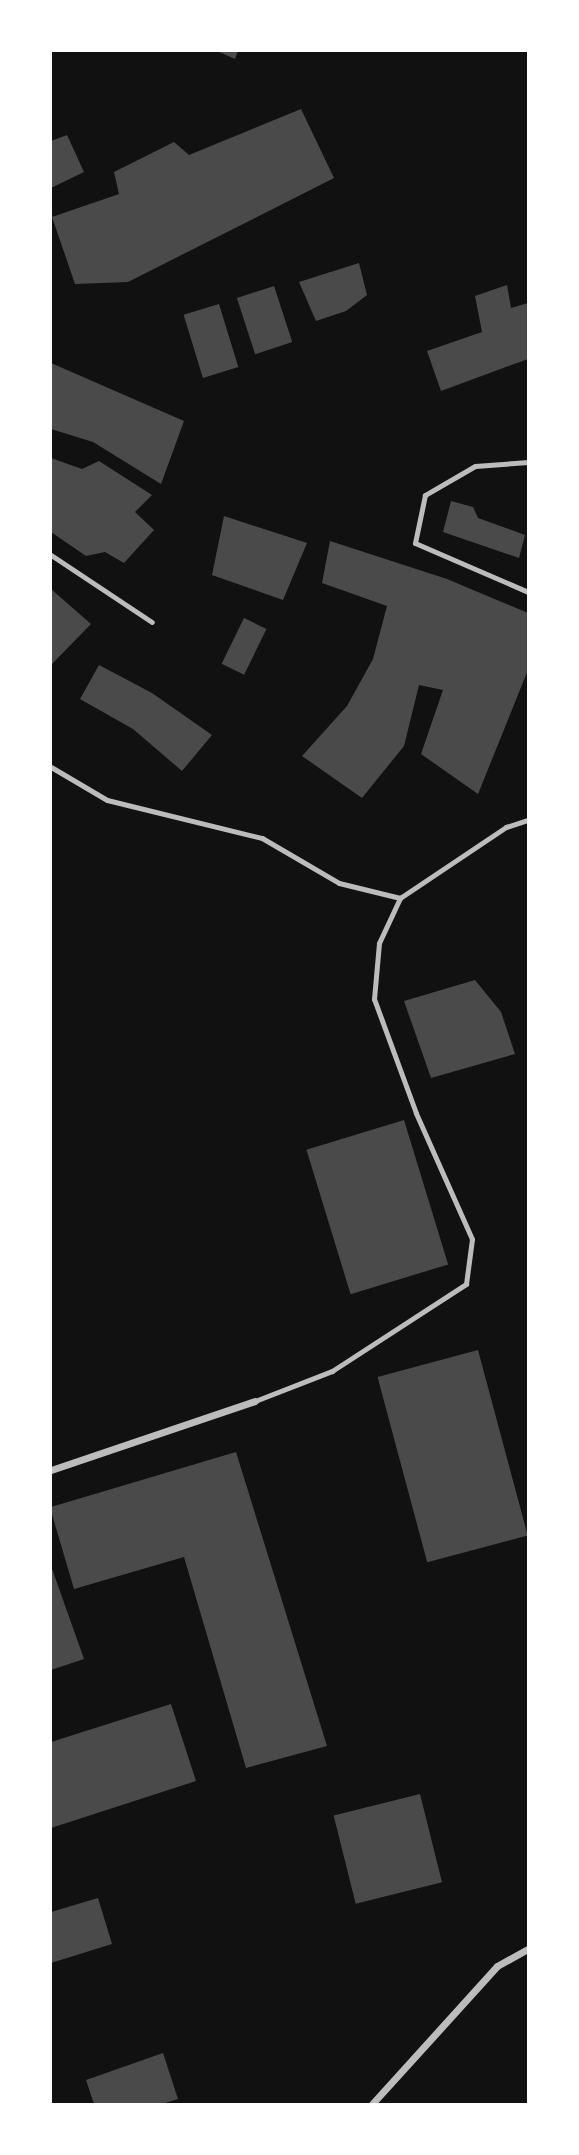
<!DOCTYPE html>
<style>
body{margin:0}
#map{position:relative;width:579px;height:2155px;overflow:hidden;background:#111;font-family:"Sofia Sans Condensed",sans-serif}
div>[style]{position:absolute}
.building>*{inset:0;background:#4a4a4a;transform-origin:0 0}
.service>*{height:5px;margin:-2.5px;padding:0 2.5px;transform-origin:2.5px;border-radius:2.5px;background:#bcbcbc}
.minor>*{height:7px;margin:-3.5px;padding:0 3.5px;transform-origin:3.5px;border-radius:3.5px;background:#bcbcbc}
span{translate:-50% -50%;white-space:nowrap;text-align:center;line-height:1.15;-webkit-text-stroke:7px #fff;paint-order:stroke}
.frame{position:absolute;inset:0;border:52px solid #fff;pointer-events:none}
</style>
<div id="map">
<div class="building">
<i style="clip-path:polygon(217px 51px,238px 51px,235px 59px)"></i>
<i style="clip-path:polygon(301px 109px,334px 178px,128px 282px,75px 284px,52px 217px,119px 194px,114px 172px,174px 142px,189px 155px)"></i>
<i style="clip-path:polygon(67px 135px,84px 172px,51px 188px,51px 141px)"></i>
<i style="clip-path:polygon(359px 263px,367px 295px,346px 311px,316px 321px,299px 282px)"></i>
<i style="clip-path:polygon(507px 285px,511px 308px,528px 303px,528px 359px,441px 391px,427px 351px,482px 332px,475px 296px)"></i>
<i style="left:274px;top:286px;width:59px;height:39px;rotate:72deg"></i>
<i style="left:219px;top:304px;width:66px;height:37px;rotate:73deg"></i>
<i style="clip-path:polygon(51px 363px,184px 421px,161px 484px,93px 442px,51px 429px)"></i>
<i style="clip-path:polygon(51px 458px,82px 469px,99px 461px,152px 495px,135px 512px,154px 530px,124px 563px,105px 552px,86px 556px,51px 532px)"></i>
<i style="clip-path:polygon(451px 501px,473px 507px,478px 518px,525px 535px,519px 558px,443px 532px)"></i>
<i style="clip-path:polygon(224px 516px,307px 543px,283px 600px,212px 575px)"></i>
<i style="clip-path:polygon(330px 541px,447px 579px,528px 613px,528px 670px,478px 794px,421px 754px,443px 690px,419px 685px,404px 746px,362px 798px,302px 756px,347px 706px,373px 659px,387px 606px,322px 583px)"></i>
<i style="clip-path:polygon(51px 589px,91px 624px,51px 665px)"></i>
<i style="left:244px;top:618px;width:25px;height:51px;rotate:26deg"></i>
<i style="clip-path:polygon(99px 665px,152px 693px,212px 735px,182px 771px,133px 729px,80px 699px)"></i>
<i style="clip-path:polygon(475px 980px,501px 1012px,515px 1054px,431px 1078px,404px 1001px)"></i>
<i style="left:404px;top:1120px;width:151px;height:102px;rotate:73deg"></i>
<i style="left:478px;top:1350px;width:192px;height:104px;rotate:75deg"></i>
<i style="clip-path:polygon(236px 1452px,327px 1746px,246px 1768px,184px 1557px,74px 1589px,51px 1511px,51px 1507px)"></i>
<i style="clip-path:polygon(51px 1566px,84px 1659px,51px 1670px)"></i>
<i style="clip-path:polygon(171px 1704px,196px 1781px,51px 1828px,51px 1742px)"></i>
<i style="left:420px;top:1794px;width:91px;height:89px;rotate:76deg"></i>
<i style="clip-path:polygon(98px 1898px,112px 1944px,51px 1963px,51px 1912px)"></i>
<i style="clip-path:polygon(163px 2053px,178px 2099px,162px 2104px,94px 2104px,86px 2080px)"></i>
</div>
<div class="service">
<i style="left:528px;top:462px;width:53px;rotate:175.7deg"></i>
<i style="left:475px;top:466px;width:58px;rotate:149.9deg"></i>
<i style="left:425px;top:495px;width:49px;rotate:101.8deg"></i>
<i style="left:415px;top:543px;width:123px;rotate:23.4deg"></i>
<i style="left:51px;top:555px;width:121px;rotate:33.6deg"></i>
<i style="left:51px;top:767px;width:65px;rotate:30.5deg"></i>
<i style="left:107px;top:800px;width:160px;rotate:13.8deg"></i>
<i style="left:262px;top:838px;width:89px;rotate:30.3deg"></i>
<i style="left:339px;top:883px;width:63px;rotate:13.8deg"></i>
<i style="left:255px;top:1401px;width:83px;rotate:-21.3deg"></i>
<i style="left:332px;top:1371px;width:160px;rotate:-33deg"></i>
<i style="left:466px;top:1284px;width:45px;rotate:-82.4deg"></i>
<i style="left:472px;top:1239px;width:138px;rotate:-114deg"></i>
<i style="left:416px;top:1113px;width:121px;rotate:-110.2deg"></i>
<i style="left:374px;top:999px;width:56px;rotate:-84.9deg"></i>
<i style="left:379px;top:943px;width:50px;rotate:-65deg"></i>
<i style="left:400px;top:898px;width:128px;rotate:-33.8deg"></i>
<i style="left:506px;top:827px;width:23px;rotate:-18deg"></i>
</div>
<div class="minor">
<i style="left:51px;top:1470px;width:215px;rotate:-18.7deg"></i>
<i style="left:372px;top:2104px;width:186px;rotate:-47.8deg"></i>
<i style="left:497px;top:1966px;width:35px;rotate:-29deg"></i>
</div>
<div class="frame"></div>
</div>
